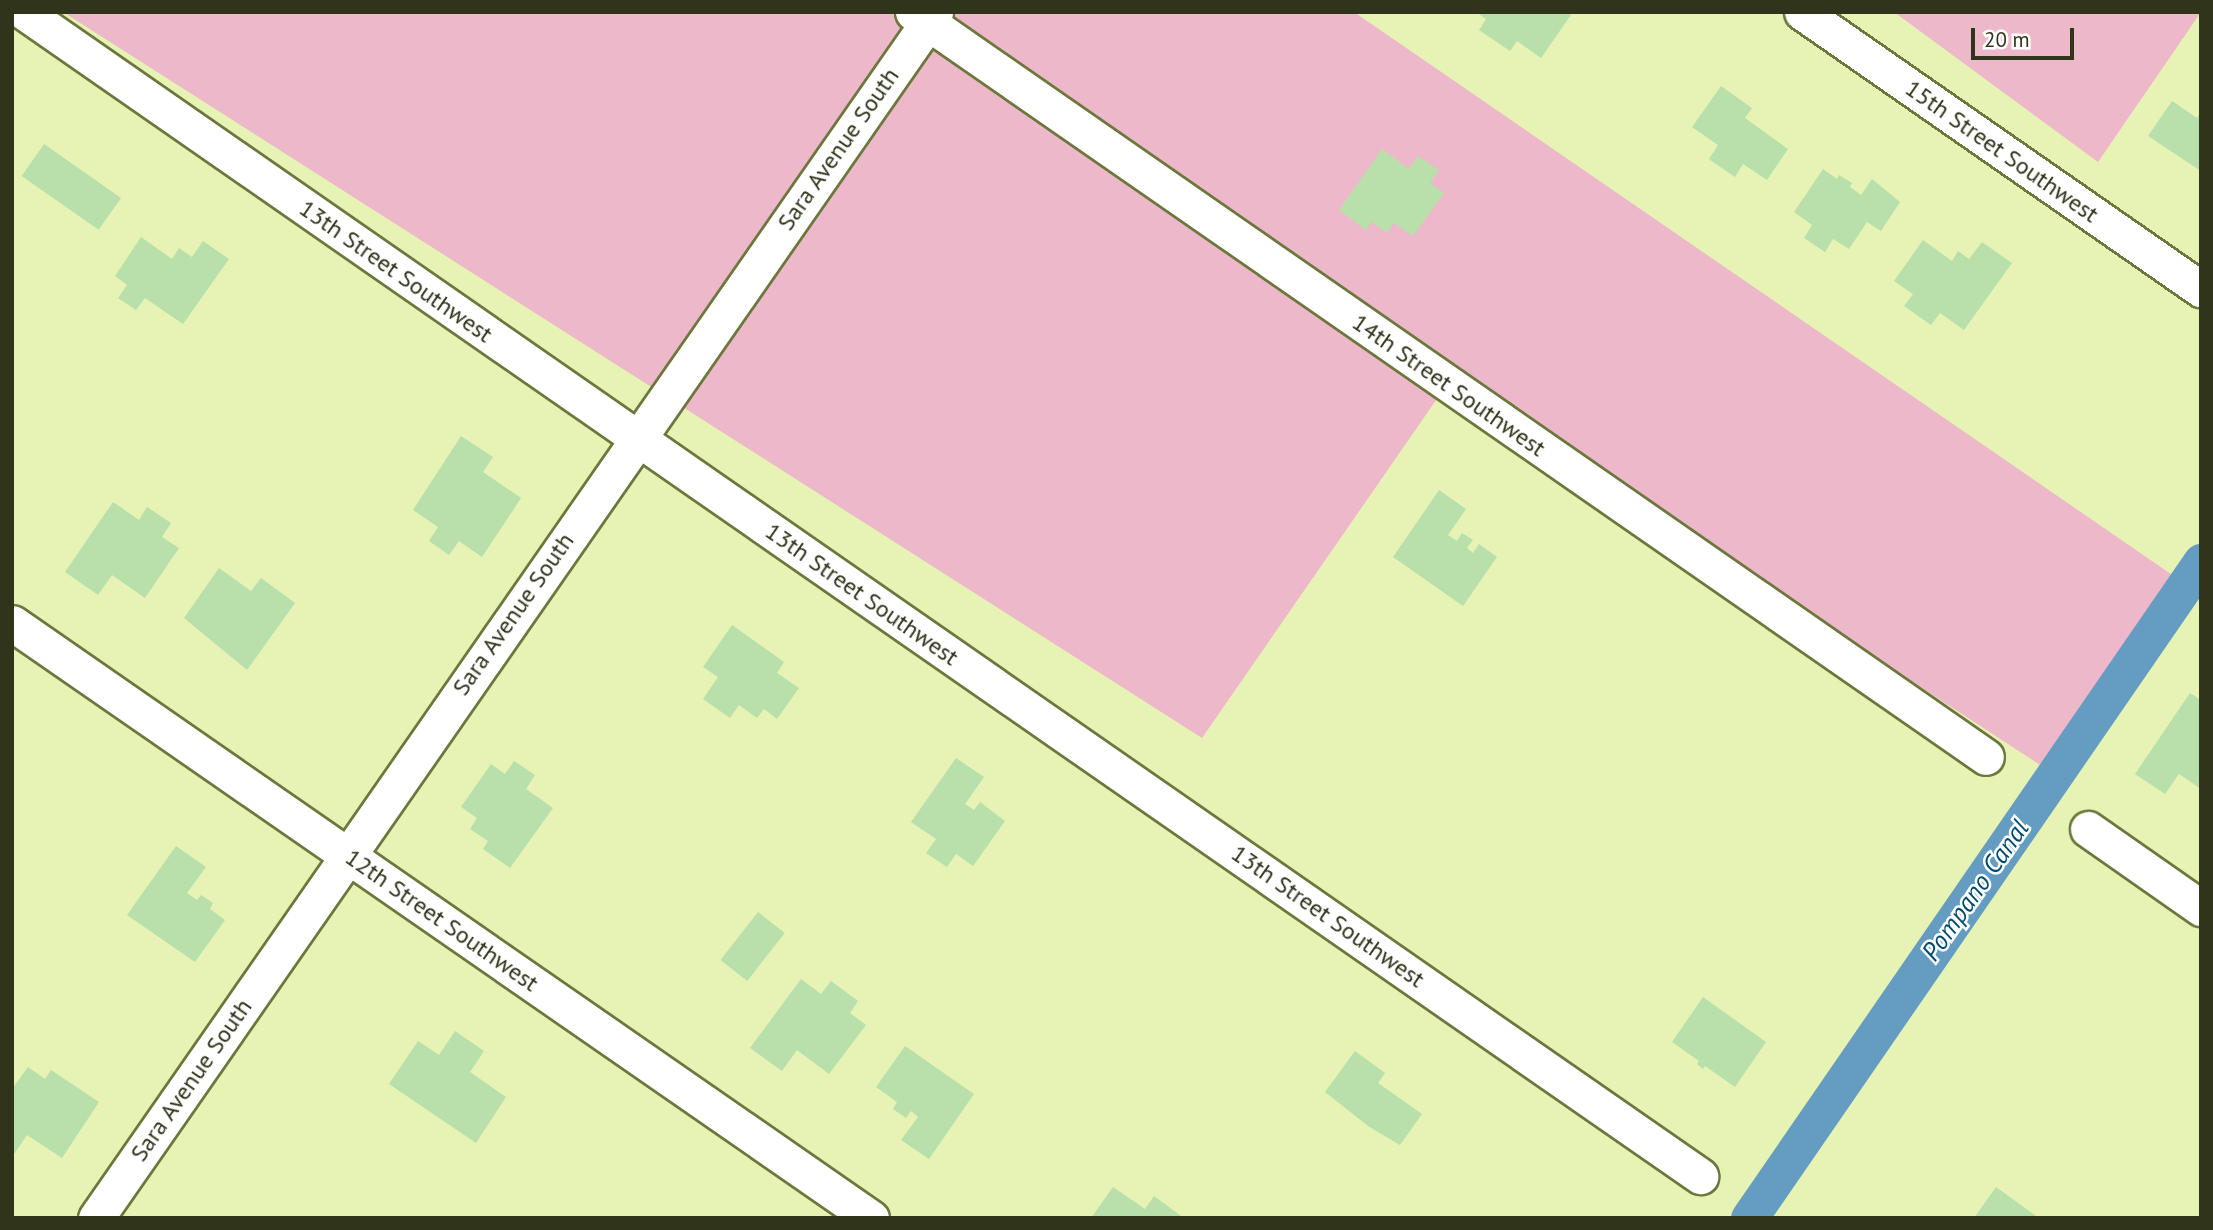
<!DOCTYPE html>
<style>
body{margin:0}
#map{position:relative;width:2213px;height:1230px;overflow:hidden;background:#e6f3b4;font-family:"PT Sans",sans-serif}
div>[style]{position:absolute}
.green>*{inset:0;background:#edb8c9}
.canal>*{height:37px;margin:-18.5px;padding:0 18.5px;transform-origin:18.5px;border-radius:18.5px;background:#649dc1}
.building>*{inset:0;background:#b9dfab;transform-origin:0 0}
.roads{filter:drop-shadow(2px 0 #6c773d) drop-shadow(-2px 0 #6c773d) drop-shadow(0 2px #6c773d) drop-shadow(0 -2px #6c773d)}
.minor>*{height:35px;margin:-17.5px;padding:0 17.5px;transform-origin:17.5px;border-radius:17.5px;background:#fff}
span{translate:-50% -50%;white-space:nowrap;text-align:center;line-height:1.15;-webkit-text-stroke:5px #fff;paint-order:stroke}
.street-label{font-size:24px;color:#2f341b}
.water-label{font-size:26px;color:#004c70;font-style:italic}
.frame{position:absolute;inset:0;border:14px solid #2f341b;pointer-events:none}
.scale{position:absolute;left:1971px;top:28px;width:103px;height:32px;box-sizing:border-box;border:4px solid #2f341b;border-top:0;padding-left:9px;font-size:21px;line-height:24px;white-space:nowrap;color:#2f341b;-webkit-text-stroke:5px #fff;paint-order:stroke}
</style>
<div id="map">
<div class="green">
<i style="clip-path:polygon(63px 12px,895px 12px,904px 18px,908px 12px,1354px 12px,2197px 592px,2066px 782px,1450px 380px,1202px 738px)"></i>
<i style="clip-path:polygon(1894px 12px,2201px 12px,2098px 162px)"></i>
</div>
<div class="canal">
<i style="left:1749px;top:1218px;width:797px;rotate:-55.43deg"></i>
</div>
<div class="building">
<i style="clip-path:polygon(1476px 12px,1573px 12px,1541px 58px,1517px 41px,1510px 51px,1479px 30px,1486px 19px)"></i>
<i style="clip-path:polygon(1721px 86px,1752px 108px,1745px 118px,1788px 149px,1767px 180px,1743px 164px,1735px 177px,1709px 159px,1718px 145px,1692px 127px)"></i>
<i style="clip-path:polygon(2172px 101px,2197px 118px,2201px 112px,2201px 171px,2148px 136px)"></i>
<i style="left:44px;top:144px;width:94px;height:39px;rotate:35deg"></i>
<i style="clip-path:polygon(1382px 149px,1409px 169px,1418px 156px,1439px 170px,1430px 183px,1444px 193px,1413px 236px,1394px 223px,1387px 233px,1372px 222px,1366px 230px,1339px 210px)"></i>
<i style="clip-path:polygon(1823px 169px,1837px 179px,1839px 175px,1852px 183px,1850px 187px,1861px 195px,1872px 179px,1900px 202px,1881px 231px,1867px 222px,1849px 249px,1833px 239px,1825px 252px,1804px 238px,1812px 225px,1794px 212px)"></i>
<i style="clip-path:polygon(141px 237px,172px 259px,179px 248px,192px 257px,203px 241px,229px 259px,183px 324px,145px 298px,136px 310px,118px 298px,127px 285px,115px 276px)"></i>
<i style="clip-path:polygon(1923px 240px,1952px 261px,1958px 251px,1969px 259px,1982px 242px,2012px 263px,1964px 330px,1940px 313px,1931px 325px,1904px 306px,1913px 294px,1894px 281px)"></i>
<i style="clip-path:polygon(461px 436px,493px 457px,483px 472px,521px 498px,482px 557px,459px 541px,449px 555px,429px 541px,438px 527px,413px 510px)"></i>
<i style="clip-path:polygon(1439px 490px,1466px 509px,1448px 535px,1457px 541px,1462px 533px,1473px 540px,1467px 548px,1473px 553px,1479px 544px,1497px 557px,1463px 606px,1393px 557px)"></i>
<i style="clip-path:polygon(113px 502px,139px 520px,147px 507px,171px 523px,162px 537px,179px 548px,145px 598px,112px 575px,98px 595px,65px 572px)"></i>
<i style="clip-path:polygon(219px 568px,251px 591px,261px 578px,295px 603px,247px 670px,184px 618px)"></i>
<i style="clip-path:polygon(732px 625px,784px 662px,777px 673px,799px 688px,777px 719px,764px 709px,757px 718px,739px 705px,730px 718px,703px 699px,718px 677px,703px 667px)"></i>
<i style="clip-path:polygon(2190px 693px,2201px 700px,2201px 789px,2179px 774px,2165px 794px,2135px 774px)"></i>
<i style="clip-path:polygon(956px 758px,984px 777px,965px 804px,974px 810px,980px 802px,1005px 821px,973px 866px,956px 854px,947px 867px,926px 853px,936px 839px,911px 822px)"></i>
<i style="clip-path:polygon(514px 761px,535px 775px,526px 789px,553px 808px,510px 868px,483px 849px,488px 841px,470px 829px,477px 818px,461px 807px,491px 764px,505px 774px)"></i>
<i style="clip-path:polygon(176px 846px,206px 867px,187px 893px,197px 900px,201px 895px,213px 903px,210px 909px,225px 920px,195px 962px,127px 915px)"></i>
<i style="left:758px;top:912px;width:34px;height:61px;rotate:38deg"></i>
<i style="clip-path:polygon(801px 979px,821px 994px,831px 981px,858px 1001px,850px 1013px,866px 1025px,829px 1074px,797px 1050px,782px 1071px,750px 1048px)"></i>
<i style="clip-path:polygon(1703px 997px,1766px 1042px,1735px 1087px,1705px 1066px,1703px 1069px,1697px 1064px,1699px 1061px,1672px 1042px)"></i>
<i style="clip-path:polygon(455px 1031px,484px 1051px,470px 1072px,506px 1097px,476px 1143px,389px 1084px,418px 1041px,439px 1055px)"></i>
<i style="clip-path:polygon(905px 1046px,974px 1094px,929px 1159px,901px 1140px,918px 1117px,911px 1111px,906px 1118px,893px 1109px,897px 1102px,876px 1087px)"></i>
<i style="clip-path:polygon(1355px 1051px,1385px 1073px,1378px 1083px,1422px 1114px,1400px 1145px,1368px 1126px,1325px 1092px)"></i>
<i style="clip-path:polygon(28px 1067px,45px 1079px,51px 1070px,99px 1102px,62px 1158px,27px 1135px,12px 1157px,12px 1089px)"></i>
<i style="clip-path:polygon(1113px 1187px,1145px 1209px,1154px 1196px,1184px 1218px,1091px 1218px)"></i>
<i style="clip-path:polygon(1996px 1187px,2039px 1218px,1974px 1218px)"></i>
</div>
<div class="roads">
<div class="minor">
<i style="left:24px;top:12px;width:2041px;rotate:34.78deg"></i>
<i style="left:913px;top:12px;width:1306px;rotate:34.77deg"></i>
<i style="left:1802px;top:12px;width:486px;rotate:34.8deg"></i>
<i style="left:12px;top:623px;width:1045px;rotate:34.71deg"></i>
<i style="left:2088px;top:829px;width:138px;rotate:35deg"></i>
<i style="left:96px;top:1218px;width:1469px;rotate:-55.17deg"></i>
</div>
</div>
<div class="street-label">
<span style="left:838px;top:149px;rotate:-55deg">Sara Avenue South</span>
<span style="left:2002px;top:151px;rotate:35deg">15th Street Southwest</span>
<span style="left:396px;top:271px;rotate:35deg">13th Street Southwest</span>
<span style="left:1449px;top:385px;rotate:35deg">14th Street Southwest</span>
<span style="left:862px;top:594px;rotate:35deg">13th Street Southwest</span>
<span style="left:513px;top:614px;rotate:-55deg">Sara Avenue South</span>
<span style="left:1328px;top:916px;rotate:35deg">13th Street Southwest</span>
<span style="left:442px;top:920px;rotate:35deg">12th Street Southwest</span>
<span style="left:191px;top:1080px;rotate:-55deg">Sara Avenue South</span>
</div>
<div class="water-label">
<span style="left:1975px;top:890px;rotate:-55deg">Pompano Canal</span>
</div>
<div class="frame"></div>
<div class="scale">20 m</div>
</div>
